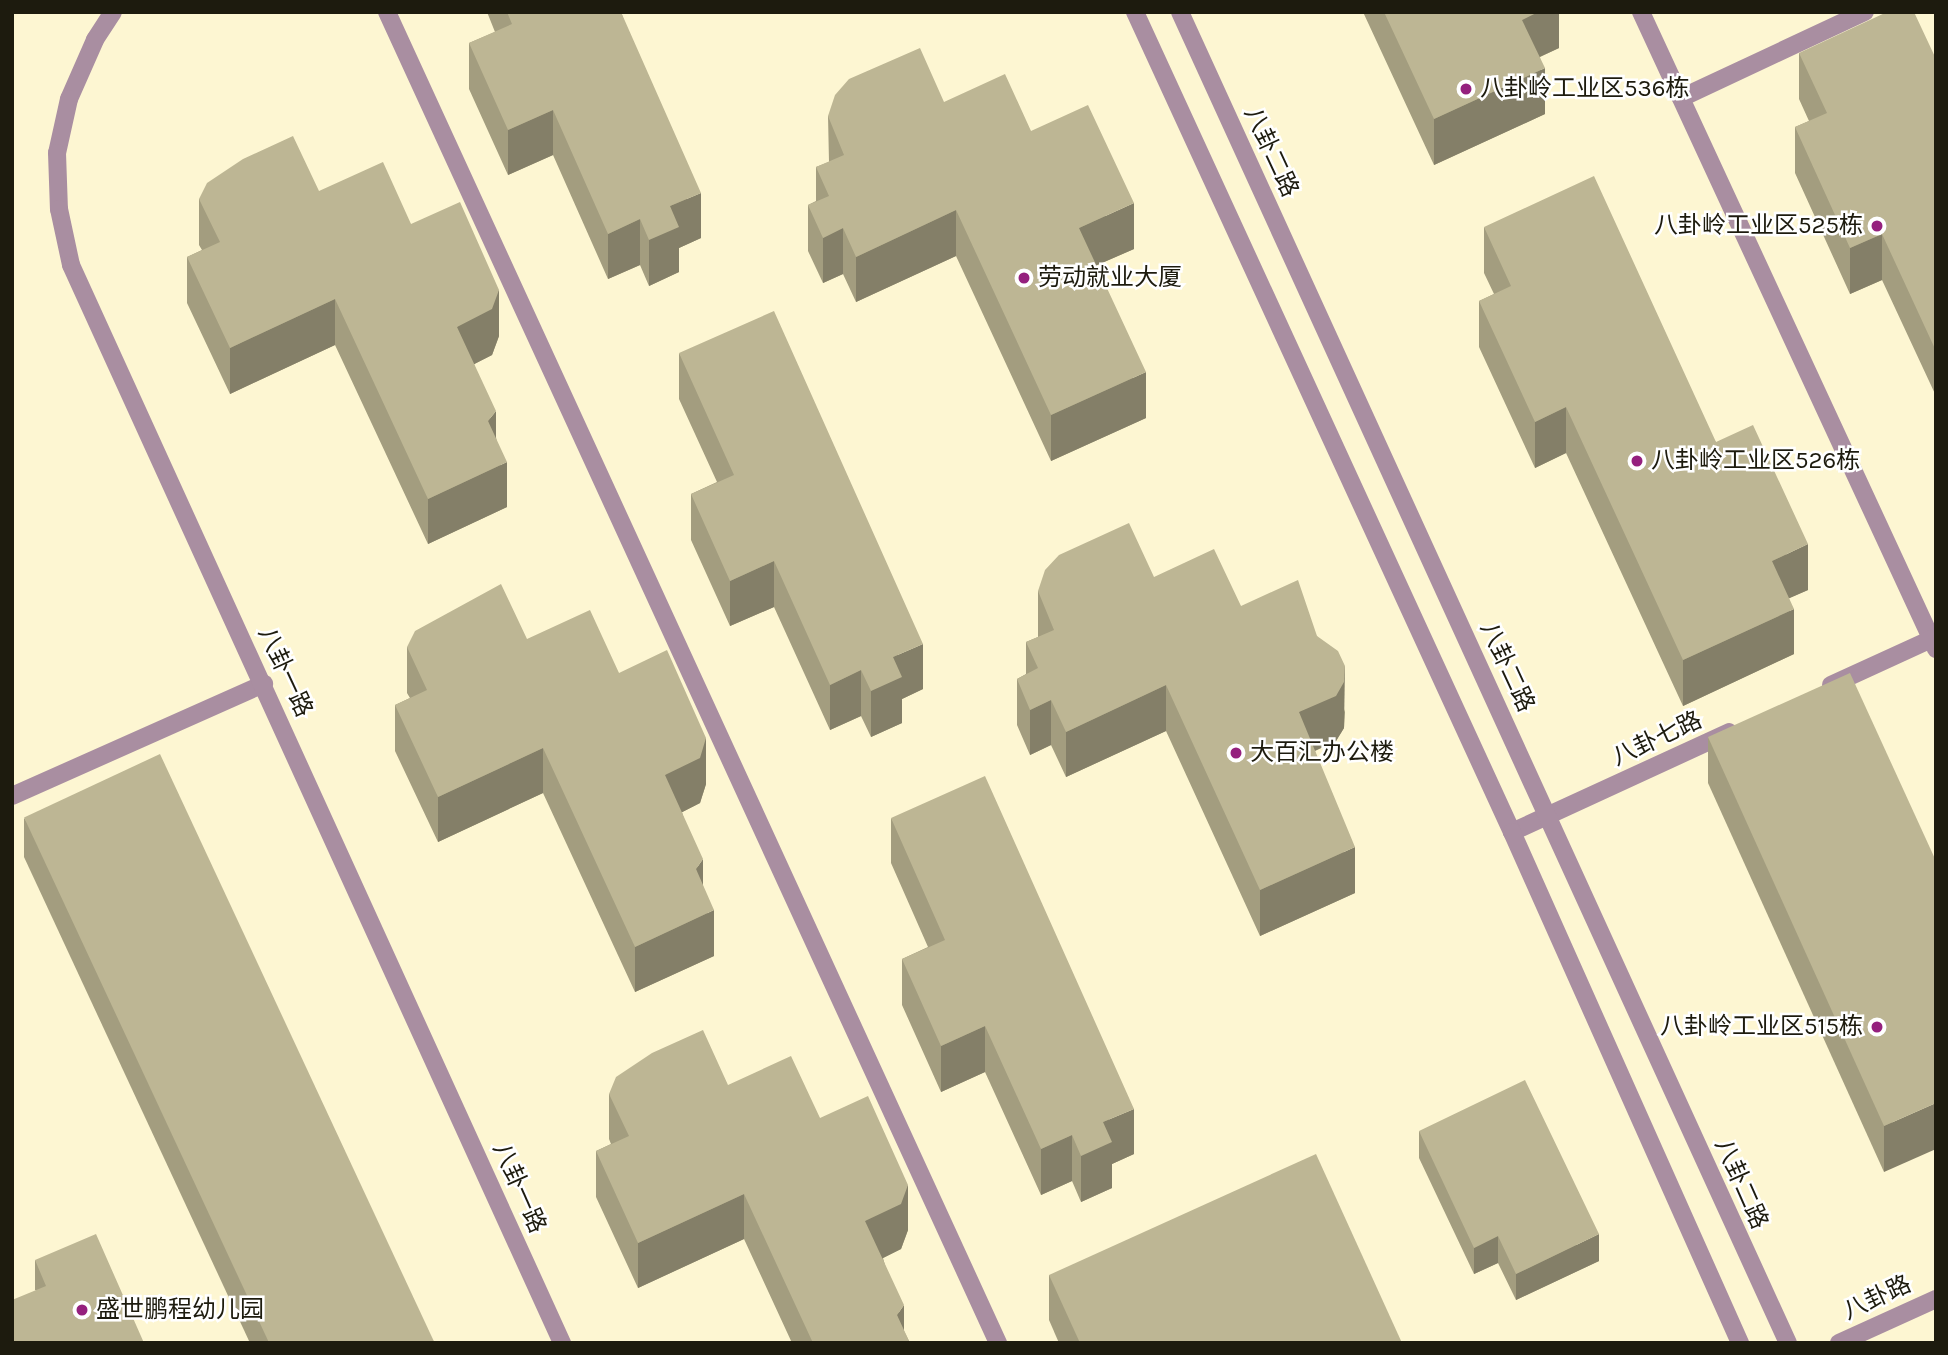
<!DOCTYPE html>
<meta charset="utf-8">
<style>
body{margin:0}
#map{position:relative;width:1948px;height:1355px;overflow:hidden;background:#fdf6d2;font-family:Karla,"Noto Sans SC",sans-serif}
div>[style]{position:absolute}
.minor>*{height:18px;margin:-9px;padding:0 9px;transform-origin:9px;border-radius:9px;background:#a98ea1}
.tertiary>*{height:18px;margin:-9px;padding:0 9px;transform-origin:9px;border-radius:9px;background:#a98ea1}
.wall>*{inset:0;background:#a39d7f}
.shaded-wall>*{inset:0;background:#847f68}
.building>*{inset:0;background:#bdb694;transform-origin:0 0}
.dots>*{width:19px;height:19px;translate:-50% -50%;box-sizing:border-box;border:4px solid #fff;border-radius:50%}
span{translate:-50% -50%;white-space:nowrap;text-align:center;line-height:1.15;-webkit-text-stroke:5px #fff;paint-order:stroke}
.poi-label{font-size:24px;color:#1d1b0e}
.left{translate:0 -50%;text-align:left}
.right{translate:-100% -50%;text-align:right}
.street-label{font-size:24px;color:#1d1b0e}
.frame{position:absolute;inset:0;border:14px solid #1d1b0e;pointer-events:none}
</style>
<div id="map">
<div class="minor">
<i style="left:387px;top:12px;width:1465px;rotate:65.34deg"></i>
<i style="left:1641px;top:12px;width:702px;rotate:65.15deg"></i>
<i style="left:1681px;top:98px;width:203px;rotate:-25.1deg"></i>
<i style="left:1831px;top:685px;width:115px;rotate:-24.6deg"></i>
<i style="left:12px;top:796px;width:276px;rotate:-24deg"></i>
<i style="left:1512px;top:832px;width:239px;rotate:-24.7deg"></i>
</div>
<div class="tertiary">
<i style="left:113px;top:12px;width:33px;rotate:123deg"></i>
<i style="left:95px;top:40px;width:64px;rotate:113.8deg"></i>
<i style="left:69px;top:99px;width:55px;rotate:102.5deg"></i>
<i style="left:57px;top:153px;width:56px;rotate:88deg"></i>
<i style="left:59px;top:209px;width:57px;rotate:77.9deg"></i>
<i style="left:71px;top:265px;width:1185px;rotate:65.51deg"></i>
<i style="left:1135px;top:12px;width:903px;rotate:65.31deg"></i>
<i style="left:1512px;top:832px;width:560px;rotate:65.95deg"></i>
<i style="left:1180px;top:12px;width:1463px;rotate:65.45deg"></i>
<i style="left:1839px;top:1343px;width:107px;rotate:-24.4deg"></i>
</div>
<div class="wall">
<i style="clip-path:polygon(487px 12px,621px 12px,701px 238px,679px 248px,679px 272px,649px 286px,640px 265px,608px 279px,553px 155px,508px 175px,469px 89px,469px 43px,495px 32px)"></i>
<i style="clip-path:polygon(1363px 12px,1559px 12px,1559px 48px,1540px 57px,1545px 114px,1434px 165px)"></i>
<i style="clip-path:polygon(1799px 53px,1936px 59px,1936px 396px,1882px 280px,1850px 294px,1795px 173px,1795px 127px,1809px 121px,1799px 99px)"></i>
<i style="clip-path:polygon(944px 102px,1031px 131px,1134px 249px,1097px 265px,1146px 418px,1051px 461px,956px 256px,856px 302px,843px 274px,823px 283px,808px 251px,808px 205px,816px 201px,816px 167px,829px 162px,828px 116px)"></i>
<i style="clip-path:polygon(319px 191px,411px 224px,499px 336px,492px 355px,474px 364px,496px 437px,507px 507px,428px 544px,335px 345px,230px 394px,187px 303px,187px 257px,202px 250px,199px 245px,199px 199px)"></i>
<i style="clip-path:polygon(1484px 227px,1716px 442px,1808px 590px,1789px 598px,1794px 654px,1683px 706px,1566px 453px,1535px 468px,1479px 347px,1479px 301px,1494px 294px,1484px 273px)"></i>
<i style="clip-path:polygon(679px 353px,923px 689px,902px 699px,902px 723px,871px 737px,861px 716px,830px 730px,774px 607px,730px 626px,691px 540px,691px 494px,717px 482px,679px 399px)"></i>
<i style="clip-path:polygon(1154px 577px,1241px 606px,1317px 636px,1345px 712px,1344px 728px,1336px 741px,1315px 751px,1355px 893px,1260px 936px,1166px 731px,1066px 777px,1051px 745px,1030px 755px,1017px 725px,1017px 679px,1026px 674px,1026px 642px,1038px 637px,1038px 591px)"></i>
<i style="clip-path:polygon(527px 639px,619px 673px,706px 784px,700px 803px,682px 812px,703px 886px,714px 956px,635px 992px,543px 793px,438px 842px,395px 751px,395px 705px,410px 698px,407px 693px,407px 647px)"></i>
<i style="clip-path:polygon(1708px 737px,1936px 861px,1884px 1172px,1708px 783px)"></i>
<i style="clip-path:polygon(24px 818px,435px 1343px,250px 1343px,24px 857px)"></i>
<i style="clip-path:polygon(891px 818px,1134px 1154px,1112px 1164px,1112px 1188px,1081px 1202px,1072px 1181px,1041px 1195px,985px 1072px,941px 1092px,902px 1005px,902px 959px,928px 947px,891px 863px)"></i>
<i style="clip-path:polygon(728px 1085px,820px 1118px,908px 1230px,901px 1249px,883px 1258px,904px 1331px,910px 1343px,792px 1343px,744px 1239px,638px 1288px,596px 1197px,596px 1151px,611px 1144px,609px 1139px,609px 1094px)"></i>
<i style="clip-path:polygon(1419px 1131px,1599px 1261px,1516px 1300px,1498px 1263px,1474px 1274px,1419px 1158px)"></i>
<i style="clip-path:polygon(35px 1260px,144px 1343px,35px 1290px)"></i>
<i style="clip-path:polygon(1049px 1275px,1402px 1343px,1059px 1343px,1049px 1320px)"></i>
</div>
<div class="shaded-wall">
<i style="clip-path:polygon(1538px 12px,1559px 12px,1559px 48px,1522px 65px,1522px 20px)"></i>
<i style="clip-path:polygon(1545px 68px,1545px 114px,1434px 165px,1434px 119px)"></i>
<i style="clip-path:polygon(553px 110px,553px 155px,508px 175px,508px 130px)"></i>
<i style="clip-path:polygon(701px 193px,701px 238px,679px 248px,679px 272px,649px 286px,649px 240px,670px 206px)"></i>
<i style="clip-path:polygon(1134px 203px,1134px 249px,1079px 273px,1079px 228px)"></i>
<i style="clip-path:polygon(956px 210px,956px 256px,856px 302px,856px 257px)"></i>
<i style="clip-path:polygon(640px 219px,640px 265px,608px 279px,608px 234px)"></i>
<i style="clip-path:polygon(843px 228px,843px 274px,823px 283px,823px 238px)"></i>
<i style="clip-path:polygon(1882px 234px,1882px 280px,1850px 294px,1850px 248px)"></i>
<i style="clip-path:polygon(499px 290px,499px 336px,492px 355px,457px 373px,457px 327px)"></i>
<i style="clip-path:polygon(335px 299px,335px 345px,230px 394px,230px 348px)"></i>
<i style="clip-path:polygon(1146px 372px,1146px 418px,1051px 461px,1051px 415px)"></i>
<i style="clip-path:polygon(1566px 407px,1566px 453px,1535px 468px,1535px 422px)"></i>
<i style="clip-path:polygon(496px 411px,496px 456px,488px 421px)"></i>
<i style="clip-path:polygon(507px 462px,507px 507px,428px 544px,428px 499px)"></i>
<i style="clip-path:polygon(1808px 544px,1808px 590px,1772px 606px,1772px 561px)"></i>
<i style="clip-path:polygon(774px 561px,774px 607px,730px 626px,730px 581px)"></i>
<i style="clip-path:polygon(1794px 609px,1794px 654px,1683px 706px,1683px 660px)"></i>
<i style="clip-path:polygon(923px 644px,923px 689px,902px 699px,902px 723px,871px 737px,871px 691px,893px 657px)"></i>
<i style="clip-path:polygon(1345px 666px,1344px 728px,1336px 741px,1299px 758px,1299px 712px)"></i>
<i style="clip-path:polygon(861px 670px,861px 716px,830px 730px,830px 685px)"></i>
<i style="clip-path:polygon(1166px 685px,1166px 731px,1066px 777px,1066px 732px)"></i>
<i style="clip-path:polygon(1051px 700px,1051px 745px,1030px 755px,1030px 710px)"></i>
<i style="clip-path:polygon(706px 738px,706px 784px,700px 803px,665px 821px,665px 775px)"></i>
<i style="clip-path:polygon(543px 748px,543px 793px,438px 842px,438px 797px)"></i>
<i style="clip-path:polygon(1355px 847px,1355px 893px,1260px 936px,1260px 890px)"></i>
<i style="clip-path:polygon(703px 859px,703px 905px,696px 869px)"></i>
<i style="clip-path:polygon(714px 910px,714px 956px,635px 992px,635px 947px)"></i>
<i style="clip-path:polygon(985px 1026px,985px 1072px,941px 1092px,941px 1046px)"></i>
<i style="clip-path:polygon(1936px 1103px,1936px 1149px,1884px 1172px,1884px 1126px)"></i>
<i style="clip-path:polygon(1134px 1109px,1134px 1154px,1112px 1164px,1112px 1188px,1081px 1202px,1081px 1156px,1103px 1122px)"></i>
<i style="clip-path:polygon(1072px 1135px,1072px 1181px,1041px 1195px,1041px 1149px)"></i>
<i style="clip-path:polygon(908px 1185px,908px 1230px,901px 1249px,865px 1267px,865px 1221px)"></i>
<i style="clip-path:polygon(744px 1194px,744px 1239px,638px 1288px,638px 1243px)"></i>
<i style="clip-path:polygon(1599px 1234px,1599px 1261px,1516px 1300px,1516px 1274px)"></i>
<i style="clip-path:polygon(1498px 1236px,1498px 1263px,1474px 1274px,1474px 1248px)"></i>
<i style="clip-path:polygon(904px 1305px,904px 1343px,897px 1315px)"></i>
</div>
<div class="building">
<i style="clip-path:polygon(507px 12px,621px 12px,701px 193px,670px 206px,679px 227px,649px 240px,640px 219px,608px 234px,553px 110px,508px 130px,469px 43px,512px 24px)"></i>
<i style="clip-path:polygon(1384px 12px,1538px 12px,1522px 20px,1545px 68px,1434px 119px)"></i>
<i style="clip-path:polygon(1887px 12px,1914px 12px,1936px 59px,1936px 351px,1882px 234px,1850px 248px,1795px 127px,1827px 113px,1799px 53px)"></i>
<i style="clip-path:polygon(920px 48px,944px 102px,1005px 74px,1031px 131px,1088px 105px,1134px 203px,1079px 228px,1146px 372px,1051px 415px,956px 210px,856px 257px,843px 228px,823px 238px,808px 205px,829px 196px,816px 167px,844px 155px,828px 116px,835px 95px,849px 79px)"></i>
<i style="clip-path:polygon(293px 136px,319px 191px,383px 162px,411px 224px,460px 202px,499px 290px,492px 309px,457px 327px,496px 411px,488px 421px,507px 462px,428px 499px,335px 299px,230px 348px,187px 257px,220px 242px,199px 199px,207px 183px,243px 159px)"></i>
<i style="clip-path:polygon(1594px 176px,1716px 442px,1753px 425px,1808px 544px,1772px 561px,1794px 609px,1683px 660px,1566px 407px,1535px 422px,1479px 301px,1511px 286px,1484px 227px)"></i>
<i style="clip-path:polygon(774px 311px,923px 644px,893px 657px,902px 677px,871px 691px,861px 670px,830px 685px,774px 561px,730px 581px,691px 494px,734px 475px,679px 353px)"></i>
<i style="clip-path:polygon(1129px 523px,1154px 577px,1214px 549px,1241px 606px,1298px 580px,1317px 636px,1338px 651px,1345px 666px,1344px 682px,1336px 696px,1299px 712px,1355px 847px,1260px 890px,1166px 685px,1066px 732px,1051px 700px,1030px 710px,1017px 679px,1038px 668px,1026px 642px,1054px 630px,1038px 591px,1045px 570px,1059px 555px)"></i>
<i style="clip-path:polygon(501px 584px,527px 639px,590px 610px,619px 673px,667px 650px,706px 738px,700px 758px,665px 775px,703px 859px,696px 869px,714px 910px,635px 947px,543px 748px,438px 797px,395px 705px,427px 690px,407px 647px,415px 631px)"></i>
<i style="clip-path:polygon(1850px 673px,1936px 861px,1936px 1103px,1884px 1126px,1708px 737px)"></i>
<i style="left:160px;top:754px;width:650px;height:150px;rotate:65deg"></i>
<i style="clip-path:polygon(985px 776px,1134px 1109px,1103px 1122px,1112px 1142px,1081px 1156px,1072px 1135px,1041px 1149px,985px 1026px,941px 1046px,902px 959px,945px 940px,891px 818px)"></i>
<i style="clip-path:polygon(703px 1030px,728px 1085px,791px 1056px,820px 1118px,868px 1096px,908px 1185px,901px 1204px,865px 1221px,904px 1305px,897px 1315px,910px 1343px,813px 1343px,744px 1194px,638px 1243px,596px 1151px,629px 1136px,609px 1094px,616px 1077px,652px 1053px)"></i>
<i style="clip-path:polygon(1525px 1080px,1599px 1234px,1516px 1274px,1498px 1236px,1474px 1248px,1419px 1131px)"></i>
<i style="clip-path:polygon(1316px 1154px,1402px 1343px,1080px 1343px,1049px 1275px)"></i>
<i style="clip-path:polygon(96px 1234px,144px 1343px,12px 1343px,12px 1300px,46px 1286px,35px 1260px)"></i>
</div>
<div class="dots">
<i style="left:1466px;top:89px;background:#95207e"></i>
<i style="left:1877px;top:226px;background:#95207e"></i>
<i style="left:1024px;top:278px;background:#95207e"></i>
<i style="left:1637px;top:461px;background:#95207e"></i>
<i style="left:1236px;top:753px;background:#95207e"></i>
<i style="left:1877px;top:1027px;background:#95207e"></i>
<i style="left:82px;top:1310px;background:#95207e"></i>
</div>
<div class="poi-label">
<span class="left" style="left:1480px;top:89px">八卦岭工业区536栋</span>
<span class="right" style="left:1863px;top:226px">八卦岭工业区525栋</span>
<span class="left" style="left:1038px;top:278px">劳动就业大厦</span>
<span class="left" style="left:1651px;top:461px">八卦岭工业区526栋</span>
<span class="left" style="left:1250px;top:753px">大百汇办公楼</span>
<span class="right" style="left:1863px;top:1027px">八卦岭工业区515栋</span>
<span class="left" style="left:96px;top:1310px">盛世鹏程幼儿园</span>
</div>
<div class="street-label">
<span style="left:1271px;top:152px;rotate:65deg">八卦二路</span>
<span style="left:1507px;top:667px;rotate:65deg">八卦二路</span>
<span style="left:285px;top:672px;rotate:65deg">八卦一路</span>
<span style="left:1657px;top:739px;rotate:-25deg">八卦七路</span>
<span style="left:1741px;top:1184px;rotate:66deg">八卦二路</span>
<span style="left:519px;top:1188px;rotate:66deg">八卦一路</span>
<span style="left:1877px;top:1298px;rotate:-25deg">八卦路</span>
</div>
<div class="frame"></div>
</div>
